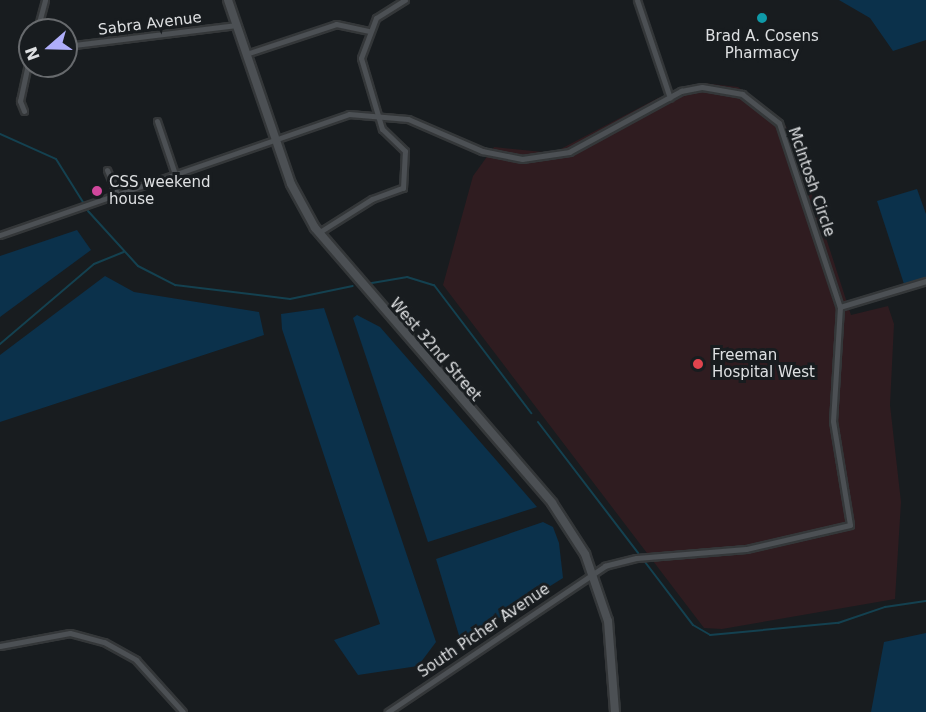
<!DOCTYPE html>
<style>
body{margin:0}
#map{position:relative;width:926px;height:712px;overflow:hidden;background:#181c1f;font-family:"DejaVu Sans",sans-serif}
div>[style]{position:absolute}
.medical>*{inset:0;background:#2f1c20}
.green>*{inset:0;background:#0b314b}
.stream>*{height:2px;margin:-1px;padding:0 1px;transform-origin:1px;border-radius:1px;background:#144150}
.roads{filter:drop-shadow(2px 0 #343739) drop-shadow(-2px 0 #343739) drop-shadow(0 2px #343739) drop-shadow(0 -2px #343739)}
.street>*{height:5px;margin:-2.5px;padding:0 2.5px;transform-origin:2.5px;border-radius:2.5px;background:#4c5054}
.secondary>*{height:8px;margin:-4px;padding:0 4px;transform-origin:4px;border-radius:4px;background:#4c5054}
.dots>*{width:16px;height:16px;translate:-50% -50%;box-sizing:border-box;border:3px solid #181c1f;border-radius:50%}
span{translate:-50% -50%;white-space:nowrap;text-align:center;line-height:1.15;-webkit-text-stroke:6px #181c1f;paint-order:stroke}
.street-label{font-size:15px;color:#dee0e2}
.poi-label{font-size:15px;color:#dee0e2}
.left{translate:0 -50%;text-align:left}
.north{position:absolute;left:18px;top:18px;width:60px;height:60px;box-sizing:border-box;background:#181c1f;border:2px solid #676a6d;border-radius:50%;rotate:250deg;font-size:16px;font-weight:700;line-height:24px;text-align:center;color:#dee0e2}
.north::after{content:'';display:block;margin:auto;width:21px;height:27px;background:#afaefa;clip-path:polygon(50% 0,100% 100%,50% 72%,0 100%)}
</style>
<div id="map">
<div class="medical">
<i style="clip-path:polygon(702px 83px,738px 87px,781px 118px,795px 142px,851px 315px,888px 306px,894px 324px,890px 405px,901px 502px,895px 599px,722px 629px,704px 628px,443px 285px,473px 176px,494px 147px,553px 153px,658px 98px)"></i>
</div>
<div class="green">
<i style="clip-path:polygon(839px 0,926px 0,926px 40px,893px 51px,870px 18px)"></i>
<i style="clip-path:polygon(917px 189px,926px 214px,926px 277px,904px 284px,877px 201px)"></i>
<i style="clip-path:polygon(77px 230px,91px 250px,0 317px,0 256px)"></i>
<i style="clip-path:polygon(105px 276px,134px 292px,259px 312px,264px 335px,0 422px,0 355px)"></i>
<i style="clip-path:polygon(324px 308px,436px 642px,418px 666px,358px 675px,334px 640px,380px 624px,282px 329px,281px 314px)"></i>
<i style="clip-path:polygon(357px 315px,380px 327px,537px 507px,428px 542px,353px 318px)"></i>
<i style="clip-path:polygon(543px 522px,553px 527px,559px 543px,563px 578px,461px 642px,436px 559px)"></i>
<i style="clip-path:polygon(926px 633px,926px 712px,871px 712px,884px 642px)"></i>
</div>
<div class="stream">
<i style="left:0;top:134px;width:61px;rotate:24.1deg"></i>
<i style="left:56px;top:159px;width:51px;rotate:57.9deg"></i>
<i style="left:88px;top:211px;width:74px;rotate:47.7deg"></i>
<i style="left:138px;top:266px;width:42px;rotate:27.2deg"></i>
<i style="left:175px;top:285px;width:116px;rotate:6.9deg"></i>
<i style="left:290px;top:299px;width:64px;rotate:-11.7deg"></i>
<i style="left:366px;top:284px;width:42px;rotate:-9.7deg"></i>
<i style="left:407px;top:277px;width:28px;rotate:17deg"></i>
<i style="left:434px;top:285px;width:161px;rotate:52.8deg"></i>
<i style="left:0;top:344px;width:123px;rotate:-40.4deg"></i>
<i style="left:94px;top:264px;width:32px;rotate:-22deg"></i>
<i style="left:538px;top:422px;width:165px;rotate:52.6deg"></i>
<i style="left:645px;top:562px;width:79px;rotate:52.7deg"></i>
<i style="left:693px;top:625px;width:20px;rotate:30deg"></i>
<i style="left:710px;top:635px;width:129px;rotate:-5.4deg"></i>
<i style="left:838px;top:623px;width:50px;rotate:-18.8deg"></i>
<i style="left:885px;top:607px;width:41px;rotate:-8.3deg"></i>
</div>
<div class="roads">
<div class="street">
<i style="left:637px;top:0;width:103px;rotate:71.4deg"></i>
<i style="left:37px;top:30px;width:31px;rotate:-75deg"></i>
<i style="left:66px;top:46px;width:172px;rotate:-7deg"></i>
<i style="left:246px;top:54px;width:95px;rotate:-18.4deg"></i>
<i style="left:336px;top:24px;width:33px;rotate:12deg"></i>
<i style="left:24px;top:111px;width:11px;rotate:-112deg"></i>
<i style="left:20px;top:101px;width:47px;rotate:-77.7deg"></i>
<i style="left:157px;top:121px;width:59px;rotate:71.3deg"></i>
<i style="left:107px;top:170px;width:28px;rotate:67deg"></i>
<i style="left:318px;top:233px;width:64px;rotate:-32.2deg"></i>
<i style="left:372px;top:199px;width:33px;rotate:-20deg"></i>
<i style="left:403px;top:188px;width:37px;rotate:-87deg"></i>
<i style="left:405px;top:151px;width:32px;rotate:-136deg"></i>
<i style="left:382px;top:129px;width:74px;rotate:-106.5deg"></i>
<i style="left:361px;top:58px;width:43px;rotate:-69.4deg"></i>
<i style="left:376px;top:18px;width:34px;rotate:-32deg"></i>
<i style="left:0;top:235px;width:369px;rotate:-19.1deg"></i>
<i style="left:349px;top:114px;width:59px;rotate:4.8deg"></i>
<i style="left:408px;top:119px;width:81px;rotate:23.4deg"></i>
<i style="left:482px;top:151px;width:41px;rotate:11.3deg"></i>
<i style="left:522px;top:159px;width:48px;rotate:-8.5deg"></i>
<i style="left:569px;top:152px;width:128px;rotate:-28.6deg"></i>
<i style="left:681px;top:91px;width:21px;rotate:-11deg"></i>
<i style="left:702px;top:87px;width:41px;rotate:9.9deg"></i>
<i style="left:742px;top:94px;width:47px;rotate:38.1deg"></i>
<i style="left:779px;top:123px;width:194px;rotate:71.7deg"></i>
<i style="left:840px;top:307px;width:114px;rotate:93.5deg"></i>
<i style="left:833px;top:421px;width:105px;rotate:80.7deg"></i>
<i style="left:850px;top:525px;width:107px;rotate:167deg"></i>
<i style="left:746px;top:549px;width:110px;rotate:175.3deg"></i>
<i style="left:636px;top:558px;width:32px;rotate:166deg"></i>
<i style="left:605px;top:566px;width:262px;rotate:146.1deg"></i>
<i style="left:840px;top:307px;width:90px;rotate:-16.8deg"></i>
<i style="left:0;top:646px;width:71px;rotate:-10.5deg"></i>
<i style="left:70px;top:633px;width:35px;rotate:15deg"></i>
<i style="left:104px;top:642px;width:37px;rotate:29deg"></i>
<i style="left:136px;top:660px;width:70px;rotate:47.9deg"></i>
</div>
<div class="secondary">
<i style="left:228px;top:0;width:194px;rotate:71.1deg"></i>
<i style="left:291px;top:184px;width:50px;rotate:61.4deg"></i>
<i style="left:315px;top:228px;width:363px;rotate:49.2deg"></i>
<i style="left:552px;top:503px;width:61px;rotate:57.1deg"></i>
<i style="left:585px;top:554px;width:71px;rotate:71.1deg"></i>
<i style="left:608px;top:621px;width:91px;rotate:85.6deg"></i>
</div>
</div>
<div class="dots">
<i style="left:762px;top:18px;background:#0f9aa8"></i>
<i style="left:97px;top:191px;background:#d1479c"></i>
<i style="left:698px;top:364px;background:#e0444e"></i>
</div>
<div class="street-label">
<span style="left:150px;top:24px;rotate:-7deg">Sabra Avenue</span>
<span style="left:811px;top:182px;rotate:71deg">McIntosh Circle</span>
<span style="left:435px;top:350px;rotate:49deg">West 32nd Street</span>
<span style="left:484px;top:631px;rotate:-34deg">South Picher Avenue</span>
</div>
<div class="poi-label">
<span style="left:762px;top:45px">Brad A. Cosens<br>Pharmacy</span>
<span class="left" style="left:109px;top:191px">CSS weekend<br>house</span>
<span class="left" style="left:712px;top:364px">Freeman<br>Hospital West</span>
</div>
<div class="north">N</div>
</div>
